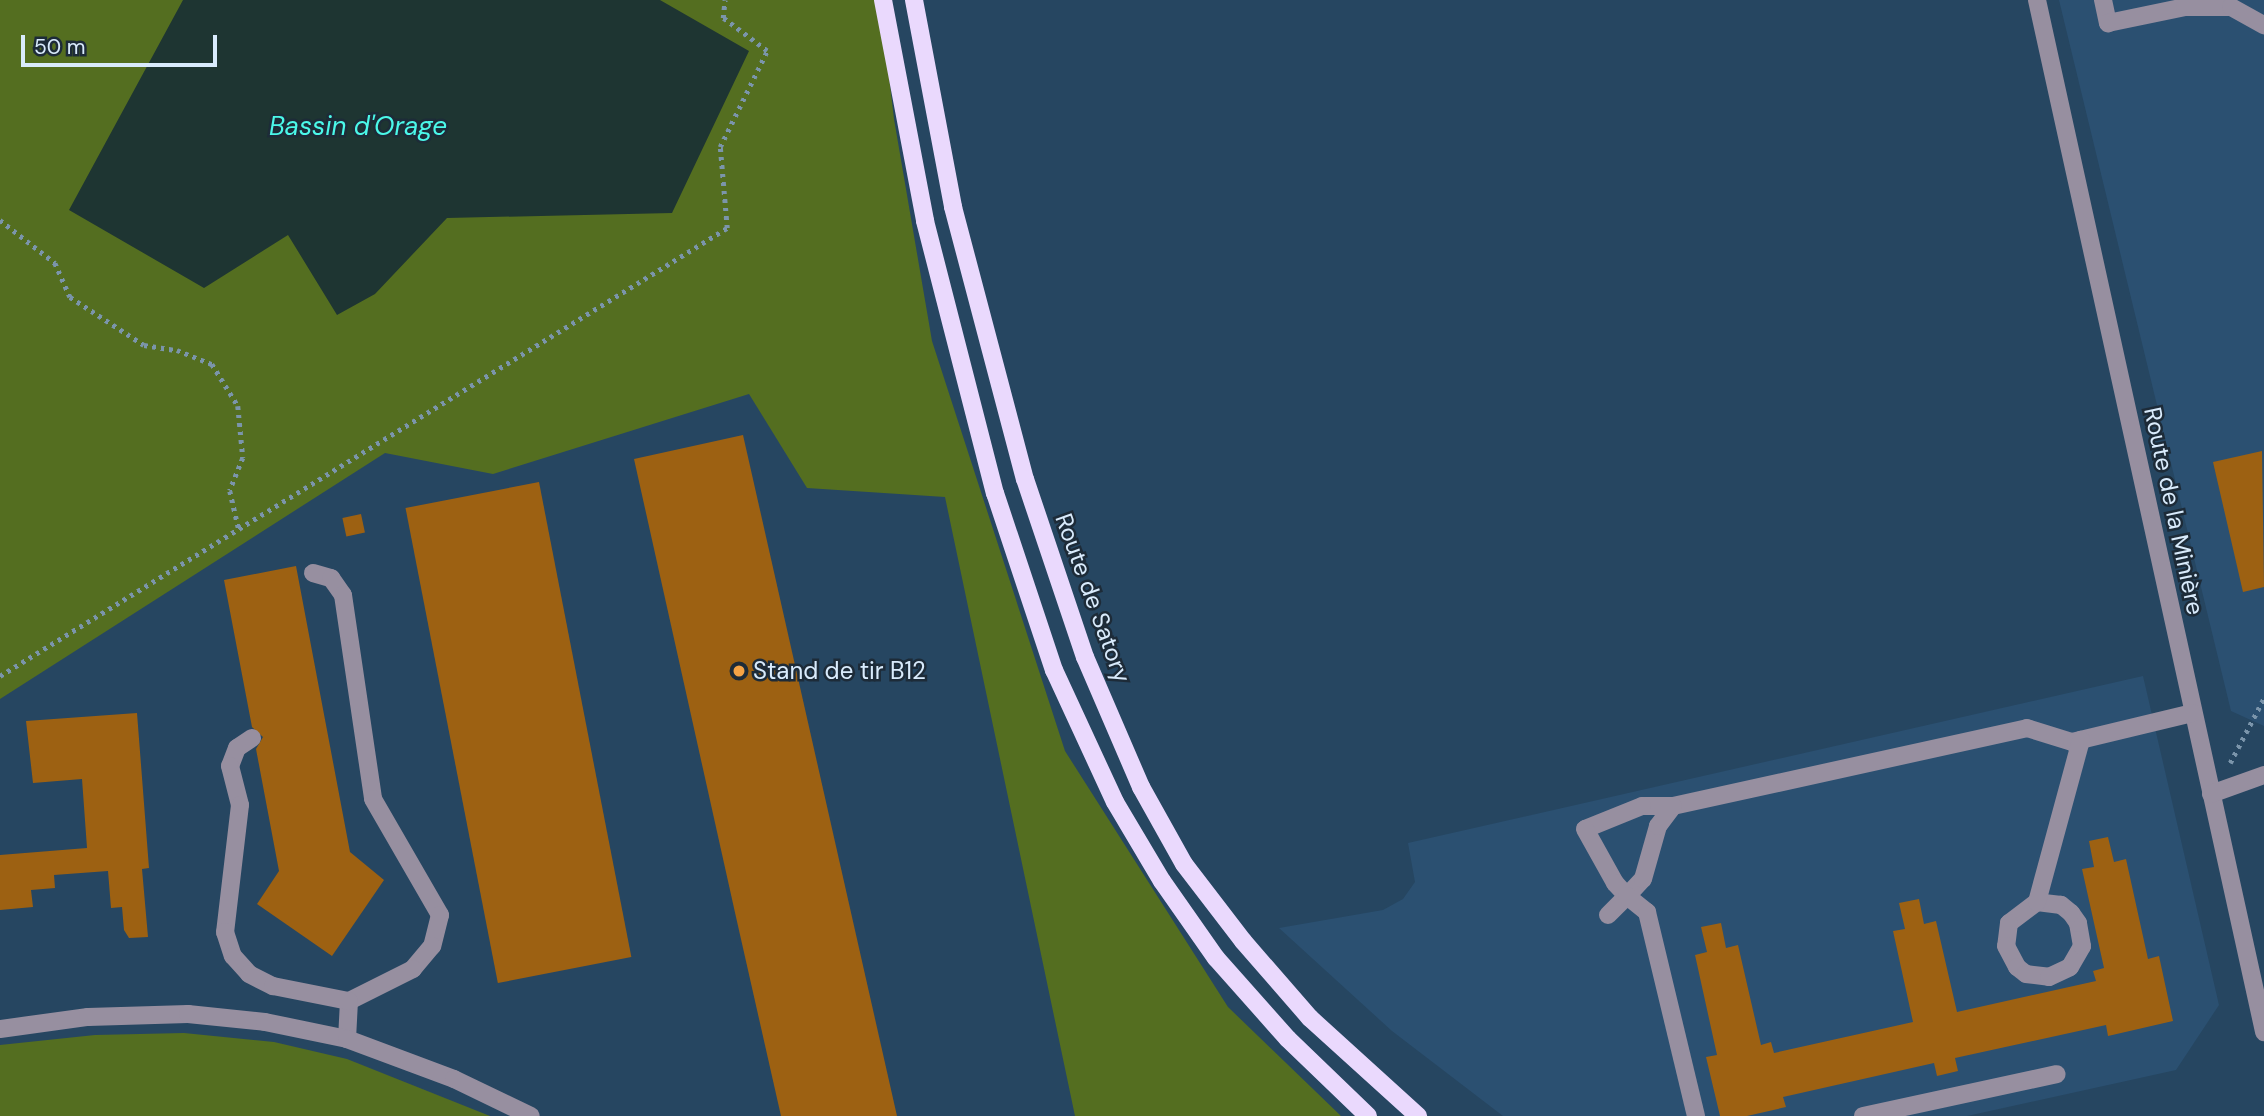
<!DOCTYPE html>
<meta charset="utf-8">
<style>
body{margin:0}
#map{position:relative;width:2264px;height:1116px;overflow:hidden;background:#264661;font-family:"DM Sans",sans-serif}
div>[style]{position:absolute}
.built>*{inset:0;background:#2b5071}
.green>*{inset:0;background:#546e20}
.water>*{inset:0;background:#1e3532}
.building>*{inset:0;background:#9d6112;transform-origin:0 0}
.path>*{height:4.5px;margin-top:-2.25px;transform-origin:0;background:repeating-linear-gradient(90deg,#7b95ab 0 3.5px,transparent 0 8.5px)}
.minor>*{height:18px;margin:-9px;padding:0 9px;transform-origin:9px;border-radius:9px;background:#978fa0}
.major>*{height:18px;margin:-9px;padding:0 9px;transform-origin:9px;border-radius:9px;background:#ead9fd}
.dots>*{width:19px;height:19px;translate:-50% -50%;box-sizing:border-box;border:4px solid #1d2b38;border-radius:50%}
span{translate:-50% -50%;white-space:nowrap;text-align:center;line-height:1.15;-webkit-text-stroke:5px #1d2b38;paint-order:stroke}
.street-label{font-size:24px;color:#d9ebfc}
.poi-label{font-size:24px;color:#d9ebfc}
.left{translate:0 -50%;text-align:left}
.water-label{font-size:26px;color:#4bf8e9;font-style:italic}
.scale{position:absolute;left:21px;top:35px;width:196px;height:32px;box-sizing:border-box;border:4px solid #d9ebfc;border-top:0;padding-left:9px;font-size:21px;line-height:24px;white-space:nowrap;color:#d9ebfc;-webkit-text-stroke:5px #1d2b38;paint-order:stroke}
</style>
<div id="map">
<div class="built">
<i style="clip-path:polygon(2059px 0,2264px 0,2264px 726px,2231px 711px)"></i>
<i style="clip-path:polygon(2143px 676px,2219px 1005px,2176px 1070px,1967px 1116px,1503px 1116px,1392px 1031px,1279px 928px,1383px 910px,1403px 899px,1415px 882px,1408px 843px)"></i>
</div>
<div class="green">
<i style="clip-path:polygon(0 0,880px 0,894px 119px,932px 341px,1065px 751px,1228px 1007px,1341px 1116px,1075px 1116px,945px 497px,807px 488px,749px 394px,493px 474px,385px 453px,0 699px)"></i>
<i style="clip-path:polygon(184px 1033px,274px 1042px,347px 1059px,490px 1116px,0 1116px,0 1045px,95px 1035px)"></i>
</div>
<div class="water">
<i style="clip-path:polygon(183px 0,660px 0,749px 51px,672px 213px,447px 218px,375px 294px,337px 315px,288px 235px,204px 288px,69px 210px)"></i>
</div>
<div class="building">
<i style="clip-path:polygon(743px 435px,897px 1116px,781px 1116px,736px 917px,634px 459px)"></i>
<i style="clip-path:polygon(2262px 451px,2264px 587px,2243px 592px,2213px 462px)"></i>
<i style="left:539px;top:482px;width:484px;height:136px;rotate:79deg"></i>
<i style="left:361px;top:514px;width:19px;height:19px;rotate:78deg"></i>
<i style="clip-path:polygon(296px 566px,350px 852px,384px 880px,332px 956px,257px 904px,279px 871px,256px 749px,263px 737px,252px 727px,224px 580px)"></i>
<i style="clip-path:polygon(137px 713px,149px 868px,142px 869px,148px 937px,129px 938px,124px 930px,122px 907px,111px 908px,108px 871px,54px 875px,55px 888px,31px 890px,33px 907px,0 910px,0 855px,87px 848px,82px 779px,33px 783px,26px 721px)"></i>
<i style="clip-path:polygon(2108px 837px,2114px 862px,2126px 859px,2148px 959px,2159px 956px,2173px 1021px,2108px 1036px,2106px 1025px,1955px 1058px,1958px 1071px,1937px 1076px,1934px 1063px,1783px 1097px,1786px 1107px,1747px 1116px,1720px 1116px,1706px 1057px,1717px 1055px,1695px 955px,1707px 952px,1701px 927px,1721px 923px,1726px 948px,1738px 945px,1761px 1045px,1771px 1042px,1774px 1053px,1913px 1022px,1893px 931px,1905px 929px,1899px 903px,1919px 899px,1924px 924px,1936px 921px,1957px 1012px,2096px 981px,2093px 971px,2104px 968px,2082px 869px,2094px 867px,2089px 841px)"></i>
</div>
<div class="path">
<i style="left:0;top:220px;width:70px;rotate:38deg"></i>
<i style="left:55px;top:263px;width:37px;rotate:66deg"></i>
<i style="left:70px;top:297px;width:88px;rotate:33deg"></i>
<i style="left:144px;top:345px;width:33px;rotate:9deg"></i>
<i style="left:177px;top:350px;width:38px;rotate:22deg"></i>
<i style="left:212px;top:364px;width:49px;rotate:58.2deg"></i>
<i style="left:238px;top:406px;width:52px;rotate:84.5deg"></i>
<i style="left:243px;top:458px;width:35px;rotate:112deg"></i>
<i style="left:230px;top:491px;width:40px;rotate:77deg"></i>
<i style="left:0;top:676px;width:854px;rotate:-31.64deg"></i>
<i style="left:727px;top:228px;width:81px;rotate:-94.9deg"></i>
<i style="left:720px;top:147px;width:107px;rotate:-63.9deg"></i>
<i style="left:767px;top:51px;width:55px;rotate:-143.1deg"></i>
<i style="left:723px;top:18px;width:18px;rotate:-84deg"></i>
<i style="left:2230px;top:763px;width:73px;rotate:-62.4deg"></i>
</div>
<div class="minor">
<i style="left:2037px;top:0;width:1057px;rotate:77.59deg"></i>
<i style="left:2103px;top:0;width:24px;rotate:78deg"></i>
<i style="left:2108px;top:23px;width:79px;rotate:-11.7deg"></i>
<i style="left:2185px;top:7px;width:46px"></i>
<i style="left:2231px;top:7px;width:38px;rotate:29deg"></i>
<i style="left:313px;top:573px;width:19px;rotate:16deg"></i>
<i style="left:331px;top:578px;width:21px;rotate:55deg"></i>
<i style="left:343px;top:595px;width:206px;rotate:81.6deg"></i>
<i style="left:373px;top:799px;width:134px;rotate:60deg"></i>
<i style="left:440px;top:915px;width:32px;rotate:104deg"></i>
<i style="left:432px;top:946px;width:30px;rotate:130deg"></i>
<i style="left:413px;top:969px;width:72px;rotate:153.4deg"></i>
<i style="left:349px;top:1001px;width:38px;rotate:93deg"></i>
<i style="left:252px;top:738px;width:18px;rotate:146deg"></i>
<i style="left:237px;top:748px;width:19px;rotate:111deg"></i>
<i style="left:230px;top:766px;width:40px;rotate:75.6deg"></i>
<i style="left:240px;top:805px;width:128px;rotate:96.7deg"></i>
<i style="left:225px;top:932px;width:25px;rotate:72deg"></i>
<i style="left:233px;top:956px;width:24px;rotate:48deg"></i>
<i style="left:249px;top:974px;width:27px;rotate:27deg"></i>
<i style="left:273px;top:986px;width:77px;rotate:11.2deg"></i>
<i style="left:2211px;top:794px;width:56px;rotate:-19.7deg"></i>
<i style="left:1673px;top:806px;width:362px;rotate:-12.4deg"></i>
<i style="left:2027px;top:728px;width:47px;rotate:17.3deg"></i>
<i style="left:2072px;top:742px;width:124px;rotate:-13.5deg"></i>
<i style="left:2037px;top:902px;width:35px;rotate:143deg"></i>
<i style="left:2009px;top:923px;width:23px;rotate:97deg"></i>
<i style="left:2006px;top:946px;width:24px;rotate:62deg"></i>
<i style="left:2017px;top:967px;width:11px;rotate:38deg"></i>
<i style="left:2026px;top:974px;width:23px;rotate:7deg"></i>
<i style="left:2049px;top:977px;width:23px;rotate:-25deg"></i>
<i style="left:2070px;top:967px;width:24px;rotate:-60deg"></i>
<i style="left:2082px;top:946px;width:23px;rotate:-100deg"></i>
<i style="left:2078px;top:923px;width:12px;rotate:-125deg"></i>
<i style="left:2071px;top:913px;width:13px;rotate:-141deg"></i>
<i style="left:2061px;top:905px;width:24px;rotate:-173deg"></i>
<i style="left:2037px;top:902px;width:168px;rotate:-74.8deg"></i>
<i style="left:1608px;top:915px;width:27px;rotate:-45deg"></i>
<i style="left:1627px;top:896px;width:23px;rotate:-47deg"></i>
<i style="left:1643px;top:879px;width:55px;rotate:-74.2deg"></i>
<i style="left:1658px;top:826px;width:25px;rotate:-53deg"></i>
<i style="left:1673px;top:806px;width:31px;rotate:180deg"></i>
<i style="left:1642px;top:806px;width:61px;rotate:158deg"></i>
<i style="left:1585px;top:829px;width:62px;rotate:60.9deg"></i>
<i style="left:1615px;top:883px;width:18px;rotate:47deg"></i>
<i style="left:1627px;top:896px;width:26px;rotate:39deg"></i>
<i style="left:1647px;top:912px;width:210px;rotate:76.5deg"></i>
<i style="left:0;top:1029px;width:89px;rotate:-7.8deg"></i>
<i style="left:88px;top:1017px;width:100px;rotate:-1.7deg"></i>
<i style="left:188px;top:1014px;width:77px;rotate:5.9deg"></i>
<i style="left:265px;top:1022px;width:84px;rotate:11.7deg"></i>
<i style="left:347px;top:1039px;width:114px;rotate:20.5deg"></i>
<i style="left:454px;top:1079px;width:85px;rotate:25.7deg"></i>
<i style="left:1863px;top:1116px;width:198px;rotate:-12.2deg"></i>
</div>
<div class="major">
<i style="left:883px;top:0;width:225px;rotate:79.2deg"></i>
<i style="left:925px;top:221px;width:281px;rotate:75.6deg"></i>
<i style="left:995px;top:493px;width:187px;rotate:71.6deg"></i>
<i style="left:1054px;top:670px;width:145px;rotate:65.2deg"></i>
<i style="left:1115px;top:802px;width:92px;rotate:59.3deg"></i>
<i style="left:1162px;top:881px;width:94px;rotate:55deg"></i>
<i style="left:1216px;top:958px;width:108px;rotate:48.4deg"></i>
<i style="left:1288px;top:1039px;width:111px;rotate:43.9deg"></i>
<i style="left:914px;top:0;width:211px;rotate:79.3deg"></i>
<i style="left:953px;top:207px;width:281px;rotate:75.2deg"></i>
<i style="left:1025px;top:479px;width:188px;rotate:71.4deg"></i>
<i style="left:1085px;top:657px;width:142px;rotate:66.7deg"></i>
<i style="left:1141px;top:787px;width:88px;rotate:60.8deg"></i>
<i style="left:1184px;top:864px;width:97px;rotate:52.5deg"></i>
<i style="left:1243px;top:941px;width:102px;rotate:49deg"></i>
<i style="left:1310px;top:1018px;width:146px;rotate:42.2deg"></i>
</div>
<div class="dots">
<i style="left:739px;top:671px;background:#f5a345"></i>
</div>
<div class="street-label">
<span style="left:2174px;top:511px;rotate:78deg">Route de la Minière</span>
<span style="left:1093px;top:598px;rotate:70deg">Route de Satory</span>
</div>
<div class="poi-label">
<span class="left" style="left:753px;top:671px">Stand de tir B12</span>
</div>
<div class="water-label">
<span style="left:358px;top:127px">Bassin d'Orage</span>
</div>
<div class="scale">50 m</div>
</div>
